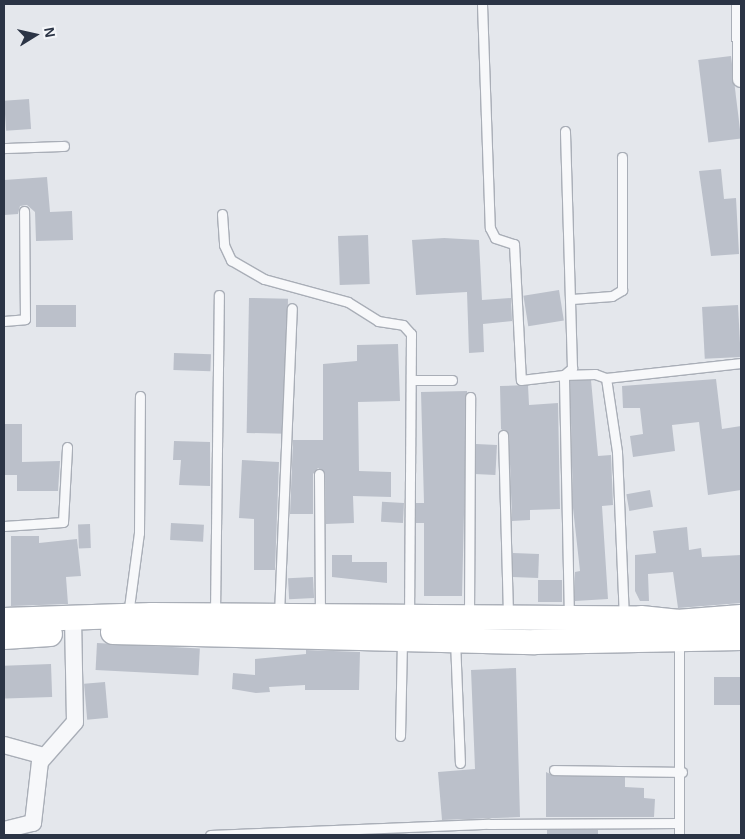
<!DOCTYPE html>
<style>
body{margin:0}
#map{position:relative;width:745px;height:839px;overflow:hidden;background:#e4e7ec;font-family:Arial,sans-serif}
div>[style]{position:absolute}
.building>*{inset:0;background:#bbc0ca;transform-origin:0 0}
.roads{filter:drop-shadow(1px 0 #a9aeb7) drop-shadow(-1px 0 #a9aeb7) drop-shadow(0 1px #a9aeb7) drop-shadow(0 -1px #a9aeb7)}
.service>*{height:9px;margin:-4.5px;padding:0 4.5px;transform-origin:4.5px;border-radius:4.5px;background:#f7f8fa}
.minor>*{height:16px;margin:-8px;padding:0 8px;transform-origin:8px;border-radius:8px;background:#f7f8fa}
.secondary>*{height:24px;margin:-12px;padding:0 12px;transform-origin:12px;border-radius:12px;background:#fff}
span{translate:-50% -50%;white-space:nowrap;text-align:center;line-height:1.15;-webkit-text-stroke:4.5px #f4f6f9;paint-order:stroke}
.frame{position:absolute;inset:0;border:5px solid #2b3445;pointer-events:none}
.north{position:absolute;left:10px;top:10px;width:50px;height:50px;-webkit-text-stroke:4px #f4f6f9;paint-order:stroke;rotate:80deg;font-size:14px;font-weight:700;line-height:20px;text-align:center;color:#2b3445}
.north::after{content:'';display:block;margin:auto;width:18px;height:22px;background:#2b3445;clip-path:polygon(50% 0,100% 100%,50% 72%,0 100%)}
</style>
<div id="map">
<div class="building">
<i style="left:731px;top:56px;width:83px;height:33px;rotate:83deg"></i>
<i style="left:29px;top:99px;width:30px;height:25px;rotate:86deg"></i>
<i style="clip-path:polygon(721px 169px,724px 199px,736px 198px,739px 254px,711px 256px,699px 171px)"></i>
<i style="clip-path:polygon(47px 177px,50px 212px,72px 211px,73px 240px,36px 241px,35px 212px,27px 205px,20px 206px,18px 214px,4px 215px,4px 180px)"></i>
<i style="left:368px;top:235px;width:49px;height:30px;rotate:88deg"></i>
<i style="clip-path:polygon(444px 238px,479px 240px,482px 300px,511px 298px,512px 321px,483px 324px,484px 352px,469px 353px,467px 292px,416px 295px,412px 240px)"></i>
<i style="left:559px;top:290px;width:31px;height:36px;rotate:81deg"></i>
<i style="left:249px;top:298px;width:39px;height:135px;rotate:1deg"></i>
<i style="left:36px;top:305px;width:40px;height:22px"></i>
<i style="left:738px;top:305px;width:52px;height:36px;rotate:87deg"></i>
<i style="clip-path:polygon(398px 344px,400px 401px,358px 402px,359px 471px,391px 472px,391px 497px,353px 496px,354px 523px,326px 524px,325px 474px,318px 468px,313px 474px,313px 514px,290px 514px,293px 440px,323px 440px,323px 364px,357px 361px,357px 345px)"></i>
<i style="left:174px;top:353px;width:37px;height:17px;rotate:2deg"></i>
<i style="clip-path:polygon(716px 379px,722px 429px,741px 426px,741px 490px,708px 495px,699px 422px,672px 425px,675px 451px,633px 457px,630px 436px,643px 434px,640px 408px,623px 408px,622px 386px)"></i>
<i style="clip-path:polygon(591px 380px,598px 456px,611px 455px,613px 505px,602px 506px,608px 599px,575px 601px,575px 572px,580px 571px,573px 508px,570px 381px)"></i>
<i style="clip-path:polygon(528px 385px,529px 405px,558px 403px,560px 509px,530px 510px,530px 520px,512px 521px,509px 435px,501px 429px,500px 386px)"></i>
<i style="clip-path:polygon(467px 391px,462px 596px,424px 596px,424px 523px,416px 523px,416px 503px,424px 503px,421px 392px)"></i>
<i style="clip-path:polygon(5px 424px,22px 424px,22px 462px,60px 461px,58px 491px,17px 491px,17px 475px,5px 475px)"></i>
<i style="clip-path:polygon(174px 441px,210px 442px,210px 486px,179px 485px,181px 460px,173px 460px)"></i>
<i style="left:476px;top:444px;width:21px;height:30px;rotate:3deg"></i>
<i style="clip-path:polygon(242px 460px,279px 462px,275px 570px,254px 570px,254px 519px,239px 518px)"></i>
<i style="left:650px;top:490px;width:17px;height:24px;rotate:80deg"></i>
<i style="left:404px;top:503px;width:20px;height:22px;rotate:93deg"></i>
<i style="left:171px;top:523px;width:33px;height:17px;rotate:3deg"></i>
<i style="left:90px;top:524px;width:24px;height:12px;rotate:88deg"></i>
<i style="clip-path:polygon(687px 527px,689px 550px,701px 548px,702px 557px,741px 555px,741px 603px,678px 608px,673px 572px,648px 574px,649px 601px,640px 601px,635px 591px,635px 555px,656px 553px,653px 531px)"></i>
<i style="clip-path:polygon(11px 536px,39px 536px,39px 543px,77px 539px,81px 576px,66px 577px,68px 604px,11px 606px)"></i>
<i style="left:513px;top:553px;width:26px;height:24px;rotate:2deg"></i>
<i style="clip-path:polygon(332px 555px,352px 555px,352px 562px,387px 562px,387px 583px,332px 577px)"></i>
<i style="left:313px;top:577px;width:21px;height:25px;rotate:87deg"></i>
<i style="left:562px;top:580px;width:22px;height:24px;rotate:90deg"></i>
<i style="left:97px;top:643px;width:103px;height:27px;rotate:3deg"></i>
<i style="clip-path:polygon(306px 650px,360px 652px,359px 690px,305px 690px,305px 685px,269px 687px,270px 692px,256px 693px,232px 689px,233px 673px,255px 675px,255px 659px,306px 654px)"></i>
<i style="left:51px;top:664px;width:33px;height:47px;rotate:88deg"></i>
<i style="clip-path:polygon(516px 668px,520px 817px,442px 820px,438px 772px,475px 769px,471px 670px)"></i>
<i style="left:714px;top:677px;width:27px;height:28px"></i>
<i style="left:105px;top:682px;width:36px;height:21px;rotate:85deg"></i>
<i style="clip-path:polygon(546px 772px,554px 776px,625px 777px,625px 787px,644px 788px,644px 798px,655px 799px,654px 817px,546px 817px)"></i>
<i style="left:547px;top:830px;width:51px;height:5px"></i>
</div>
<div class="roads">
<div class="service">
<i style="left:482px;top:4px;width:224px;rotate:88deg"></i>
<i style="left:490px;top:228px;width:11px;rotate:63deg"></i>
<i style="left:495px;top:238px;width:20px;rotate:18deg"></i>
<i style="left:514px;top:244px;width:136px;rotate:87.1deg"></i>
<i style="left:521px;top:380px;width:43px;rotate:-6.6deg"></i>
<i style="left:564px;top:375px;width:11px;rotate:-41deg"></i>
<i style="left:572px;top:368px;width:237px;rotate:-91.7deg"></i>
<i style="left:4px;top:148px;width:60px;rotate:-1.9deg"></i>
<i style="left:222px;top:214px;width:31px;rotate:86deg"></i>
<i style="left:224px;top:245px;width:17px;rotate:65deg"></i>
<i style="left:231px;top:260px;width:38px;rotate:30deg"></i>
<i style="left:264px;top:279px;width:87px;rotate:15.3deg"></i>
<i style="left:348px;top:302px;width:36px;rotate:32deg"></i>
<i style="left:378px;top:321px;width:25px;rotate:9deg"></i>
<i style="left:403px;top:325px;width:12px;rotate:48deg"></i>
<i style="left:411px;top:334px;width:281px;rotate:90.4deg"></i>
<i style="left:572px;top:299px;width:40px;rotate:-4.3deg"></i>
<i style="left:612px;top:296px;width:12px;rotate:-31deg"></i>
<i style="left:622px;top:290px;width:133px;rotate:-90deg"></i>
<i style="left:4px;top:321px;width:21px;rotate:-5deg"></i>
<i style="left:25px;top:319px;width:108px;rotate:-90.5deg"></i>
<i style="left:606px;top:378px;width:136px;rotate:-6.3deg"></i>
<i style="left:411px;top:380px;width:41px"></i>
<i style="left:503px;top:435px;width:180px;rotate:88.4deg"></i>
<i style="left:319px;top:474px;width:142px;rotate:89.6deg"></i>
<i style="left:4px;top:526px;width:59px;rotate:-3.9deg"></i>
<i style="left:63px;top:522px;width:75px;rotate:-86.9deg"></i>
<i style="left:215px;top:614px;width:319px;rotate:-89.3deg"></i>
<i style="left:279px;top:614px;width:306px;rotate:-87.6deg"></i>
<i style="left:128px;top:615px;width:83px;rotate:-82.4deg"></i>
<i style="left:139px;top:533px;width:137px;rotate:-89.6deg"></i>
<i style="left:469px;top:617px;width:220px;rotate:-89.7deg"></i>
<i style="left:569px;top:618px;width:243px;rotate:-91.2deg"></i>
<i style="left:564px;top:375px;width:31px;rotate:-2deg"></i>
<i style="left:595px;top:374px;width:12px;rotate:20deg"></i>
<i style="left:606px;top:378px;width:75px;rotate:81.5deg"></i>
<i style="left:617px;top:452px;width:164px;rotate:87.6deg"></i>
<i style="left:455px;top:640px;width:123px;rotate:87.7deg"></i>
<i style="left:679px;top:641px;width:194px;rotate:90deg"></i>
<i style="left:400px;top:736px;width:95px;rotate:-88.8deg"></i>
<i style="left:554px;top:770px;width:128px;rotate:0.9deg"></i>
<i style="left:210px;top:835px;width:279px;rotate:-2.3deg"></i>
<i style="left:489px;top:824px;width:190px;rotate:-0.3deg"></i>
</div>
<div class="minor">
<i style="left:740px;top:4px;width:75px;rotate:89.2deg"></i>
<i style="left:4px;top:745px;width:41px;rotate:15.4deg"></i>
<i style="left:4px;top:830px;width:30px;rotate:-14deg"></i>
<i style="left:33px;top:823px;width:61px;rotate:-83.5deg"></i>
<i style="left:40px;top:762px;width:53px;rotate:-48.8deg"></i>
<i style="left:75px;top:722px;width:105px;rotate:-91.1deg"></i>
</div>
<div class="secondary">
<i style="left:4px;top:620px;width:148px;rotate:-1.9deg"></i>
<i style="left:152px;top:615px;width:489px;rotate:0.4deg"></i>
<i style="left:641px;top:618px;width:36px;rotate:6deg"></i>
<i style="left:677px;top:622px;width:64px;rotate:-4.5deg"></i>
<i style="left:113px;top:632px;width:422px;rotate:1.4deg"></i>
<i style="left:535px;top:642px;width:206px;rotate:-1.1deg"></i>
<i style="left:4px;top:637px;width:46px;rotate:-3.7deg"></i>
</div>
</div>
<div class="frame"></div>
<div class="north">N</div>
</div>
